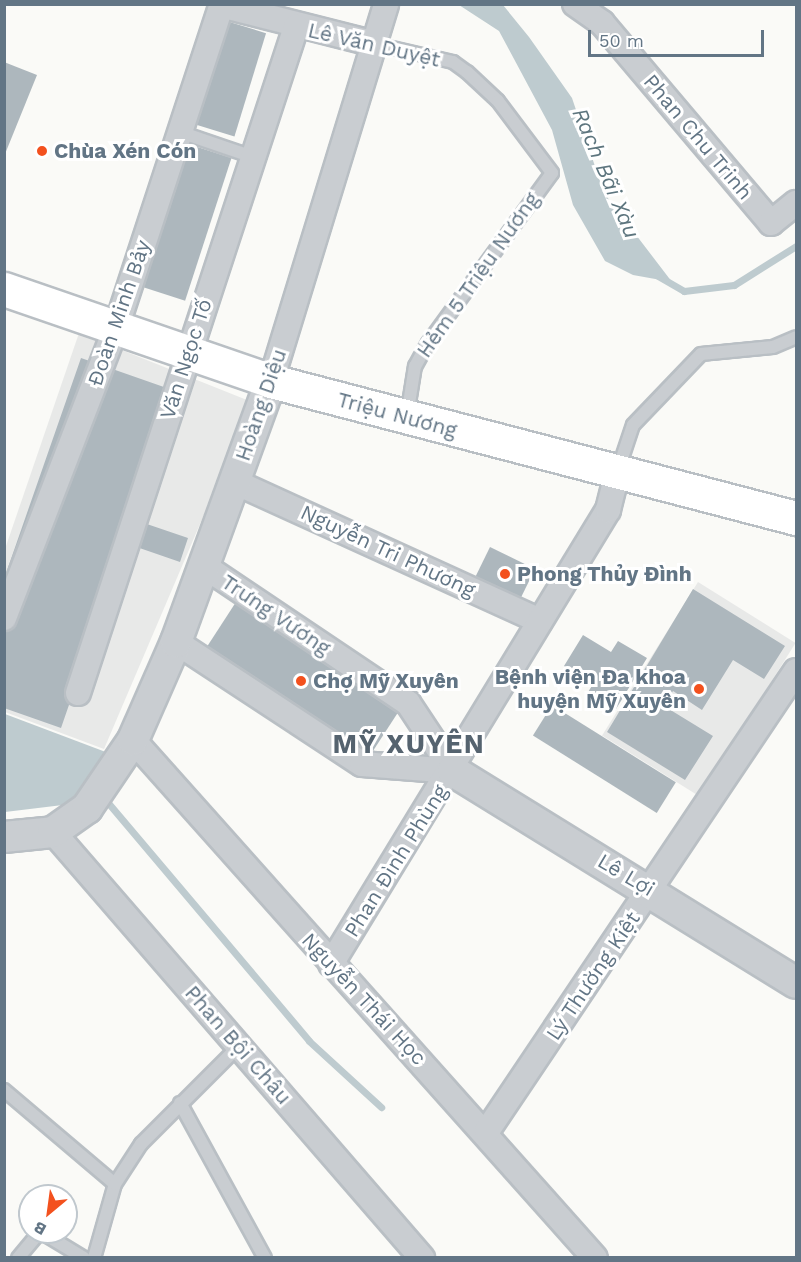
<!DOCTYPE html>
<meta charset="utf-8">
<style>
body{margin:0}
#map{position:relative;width:801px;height:1262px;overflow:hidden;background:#fafaf7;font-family:"Work Sans",sans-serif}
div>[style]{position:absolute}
.built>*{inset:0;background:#e8e9e8;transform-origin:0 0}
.water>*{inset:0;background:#becbcf}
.stream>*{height:7px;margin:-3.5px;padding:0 3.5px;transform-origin:3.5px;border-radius:3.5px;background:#becbcf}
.building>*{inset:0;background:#adb7bd;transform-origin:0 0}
.roads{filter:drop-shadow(2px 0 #b9bfc4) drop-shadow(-2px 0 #b9bfc4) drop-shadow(0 2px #b9bfc4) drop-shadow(0 -2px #b9bfc4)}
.service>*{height:12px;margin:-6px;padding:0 6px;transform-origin:6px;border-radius:6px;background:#c9cdd1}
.minor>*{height:24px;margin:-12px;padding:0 12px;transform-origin:12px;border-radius:12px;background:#c9cdd1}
.tertiary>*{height:30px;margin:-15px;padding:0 15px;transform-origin:15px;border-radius:15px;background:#c9cdd1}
.secondary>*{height:33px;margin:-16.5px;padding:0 16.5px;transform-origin:16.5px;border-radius:16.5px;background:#fff}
.dots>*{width:16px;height:16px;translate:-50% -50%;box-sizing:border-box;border:3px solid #fff;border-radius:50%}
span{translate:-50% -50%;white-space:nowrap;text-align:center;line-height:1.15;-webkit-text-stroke:6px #fff;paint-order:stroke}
.street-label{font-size:21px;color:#627585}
.poi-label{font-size:21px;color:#627585;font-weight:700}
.left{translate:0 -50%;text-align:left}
.right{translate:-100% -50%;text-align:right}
.water-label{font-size:22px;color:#5d757e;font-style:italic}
.district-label{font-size:27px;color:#55636f;font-weight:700;letter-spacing:1.5px}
.frame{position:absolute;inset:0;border:6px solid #627585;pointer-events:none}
.north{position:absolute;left:18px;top:1184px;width:60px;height:60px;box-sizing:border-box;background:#fff;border:2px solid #c0c8ce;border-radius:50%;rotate:209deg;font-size:16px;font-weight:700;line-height:24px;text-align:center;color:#627585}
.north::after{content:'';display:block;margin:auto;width:21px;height:27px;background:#f3511e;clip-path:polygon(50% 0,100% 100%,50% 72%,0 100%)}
.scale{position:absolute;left:588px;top:30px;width:176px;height:27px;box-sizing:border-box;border:3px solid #627585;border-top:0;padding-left:8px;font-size:18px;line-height:21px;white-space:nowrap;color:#627585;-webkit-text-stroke:4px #fff;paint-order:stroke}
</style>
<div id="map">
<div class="built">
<i style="clip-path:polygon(79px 333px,252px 402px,104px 749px,5px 712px,5px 549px)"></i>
<i style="left:698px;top:582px;width:115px;height:181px;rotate:32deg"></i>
</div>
<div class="water">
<i style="clip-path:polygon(459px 5px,503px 5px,529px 37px,572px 98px,604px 193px,672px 282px,633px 275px,605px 261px,573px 205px,552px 130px,499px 31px)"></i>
<i style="clip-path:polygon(5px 714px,111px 754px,71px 804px,5px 812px)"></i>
</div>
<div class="stream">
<i style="left:658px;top:276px;width:30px;rotate:30deg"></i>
<i style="left:684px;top:291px;width:50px;rotate:-6.8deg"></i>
<i style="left:734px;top:285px;width:73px;rotate:-32.2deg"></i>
<i style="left:104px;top:798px;width:318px;rotate:49.8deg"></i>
<i style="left:309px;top:1041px;width:98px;rotate:42.5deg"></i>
</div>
<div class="building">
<i style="left:223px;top:20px;width:45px;height:108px;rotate:17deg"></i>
<i style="clip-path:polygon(4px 62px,37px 75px,5px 154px,4px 154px)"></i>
<i style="left:182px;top:142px;width:52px;height:150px;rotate:18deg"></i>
<i style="clip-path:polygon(81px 358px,181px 393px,138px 521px,188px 538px,180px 562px,125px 543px,61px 728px,4px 708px,4px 579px)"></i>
<i style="left:490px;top:547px;width:50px;height:36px;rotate:26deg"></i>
<i style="clip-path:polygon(693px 589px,785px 646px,764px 679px,733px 660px,702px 710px,673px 691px,664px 706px,713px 736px,685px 780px,607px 732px)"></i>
<i style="left:236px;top:602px;width:196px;height:59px;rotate:33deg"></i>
<i style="clip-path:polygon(583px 635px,611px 652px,618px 641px,647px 658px,613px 714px,585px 697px,593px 684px,564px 666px)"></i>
<i style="left:552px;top:705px;width:146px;height:36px;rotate:32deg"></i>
</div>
<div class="roads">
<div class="service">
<i style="left:375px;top:44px;width:80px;rotate:13deg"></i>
<i style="left:453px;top:62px;width:17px;rotate:36deg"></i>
<i style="left:467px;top:72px;width:42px;rotate:43.1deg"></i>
<i style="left:498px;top:101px;width:90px;rotate:53.1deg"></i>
<i style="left:552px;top:173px;width:210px;rotate:126.1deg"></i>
<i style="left:428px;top:343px;width:26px;rotate:119deg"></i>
<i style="left:415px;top:366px;width:51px;rotate:99.1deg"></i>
<i style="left:180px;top:132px;width:77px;rotate:18.9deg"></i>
<i style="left:618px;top:470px;width:47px;rotate:-71.6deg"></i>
<i style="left:633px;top:425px;width:98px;rotate:-46.2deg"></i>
<i style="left:701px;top:354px;width:72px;rotate:-5.6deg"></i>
<i style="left:773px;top:347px;width:25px;rotate:-23deg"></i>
<i style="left:4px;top:1090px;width:145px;rotate:40.3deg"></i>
<i style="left:180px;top:1103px;width:177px;rotate:61.3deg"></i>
<i style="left:41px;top:1232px;width:50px;rotate:31.2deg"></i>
<i style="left:18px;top:1258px;width:34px;rotate:-50deg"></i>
<i style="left:94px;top:1258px;width:77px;rotate:-74.2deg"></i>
<i style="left:115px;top:1184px;width:48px;rotate:-57deg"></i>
<i style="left:141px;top:1144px;width:139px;rotate:-45deg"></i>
</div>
<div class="minor">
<i style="left:575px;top:4px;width:33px;rotate:35deg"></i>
<i style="left:602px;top:23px;width:262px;rotate:49.8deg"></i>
<i style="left:771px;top:223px;width:32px;rotate:-39deg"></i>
<i style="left:221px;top:5px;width:159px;rotate:14.2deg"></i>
<i style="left:271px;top:381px;width:394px;rotate:-73deg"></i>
<i style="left:235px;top:482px;width:335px;rotate:24.5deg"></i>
<i style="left:204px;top:566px;width:246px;rotate:33.9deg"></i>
<i style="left:408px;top:703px;width:82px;rotate:56.5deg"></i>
<i style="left:4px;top:618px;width:311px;rotate:-68.9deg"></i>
<i style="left:116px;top:328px;width:341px;rotate:-71.9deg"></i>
<i style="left:176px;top:642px;width:222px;rotate:33.3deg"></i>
<i style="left:362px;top:764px;width:91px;rotate:4.4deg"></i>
<i style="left:78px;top:693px;width:701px;rotate:-71.88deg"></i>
<i style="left:133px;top:740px;width:694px;rotate:48.27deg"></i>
<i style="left:53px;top:832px;width:564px;rotate:49.1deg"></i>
<i style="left:331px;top:964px;width:532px;rotate:-58.61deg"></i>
<i style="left:608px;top:510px;width:37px;rotate:-76deg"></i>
<i style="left:487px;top:1131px;width:554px;rotate:-56.11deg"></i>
</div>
<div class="tertiary">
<i style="left:453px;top:771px;width:403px;rotate:31.7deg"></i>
<i style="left:4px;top:837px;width:49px;rotate:-5.8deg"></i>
<i style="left:53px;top:832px;width:42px;rotate:-35.2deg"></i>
<i style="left:87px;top:808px;width:82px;rotate:-55.9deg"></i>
<i style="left:133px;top:740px;width:107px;rotate:-66.3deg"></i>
<i style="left:176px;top:642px;width:278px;rotate:-70deg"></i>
</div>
<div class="secondary">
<i style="left:4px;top:289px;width:282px;rotate:19deg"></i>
<i style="left:271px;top:381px;width:543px;rotate:14.63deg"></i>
</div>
</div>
<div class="dots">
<i style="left:42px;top:151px;background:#f3511e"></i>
<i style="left:505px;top:574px;background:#f3511e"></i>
<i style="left:301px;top:681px;background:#f3511e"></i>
<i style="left:699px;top:689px;background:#f3511e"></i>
</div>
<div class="street-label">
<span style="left:374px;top:45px;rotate:13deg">Lê Văn Duyệt</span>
<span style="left:698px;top:137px;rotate:50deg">Phan Chu Trinh</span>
<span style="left:478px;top:275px;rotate:-55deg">Hẻm 5 Triệu Nương</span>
<span style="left:119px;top:313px;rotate:-71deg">Đoàn Minh Bảy</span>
<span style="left:186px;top:359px;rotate:-72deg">Văn Ngọc Tố</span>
<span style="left:261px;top:405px;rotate:-71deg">Hoàng Diệu</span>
<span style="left:397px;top:415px;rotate:15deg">Triệu Nương</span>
<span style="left:388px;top:551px;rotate:25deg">Nguyễn Tri Phương</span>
<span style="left:276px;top:615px;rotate:34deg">Trưng Vương</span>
<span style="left:396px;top:861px;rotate:-58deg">Phan Đình Phùng</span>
<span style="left:626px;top:875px;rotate:31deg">Lê Lợi</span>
<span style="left:593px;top:976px;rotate:-56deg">Lý Thường Kiệt</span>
<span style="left:364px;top:999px;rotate:47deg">Nguyễn Thái Học</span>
<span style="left:238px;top:1045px;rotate:49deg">Phan Bội Châu</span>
</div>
<div class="poi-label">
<span class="left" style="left:54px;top:151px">Chùa Xén Cón</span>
<span class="left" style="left:517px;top:574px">Phong Thủy Đình</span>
<span class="right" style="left:686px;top:689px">Bệnh viện Đa khoa<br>huyện Mỹ Xuyên</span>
<span class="left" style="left:313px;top:681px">Chợ Mỹ Xuyên</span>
</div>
<div class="water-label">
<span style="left:606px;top:173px;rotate:67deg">Rach Bãi Xàu</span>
</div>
<div class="district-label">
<span style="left:409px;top:745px">MỸ XUYÊN</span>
</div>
<div class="frame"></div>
<div class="north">B</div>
<div class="scale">50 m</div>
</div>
